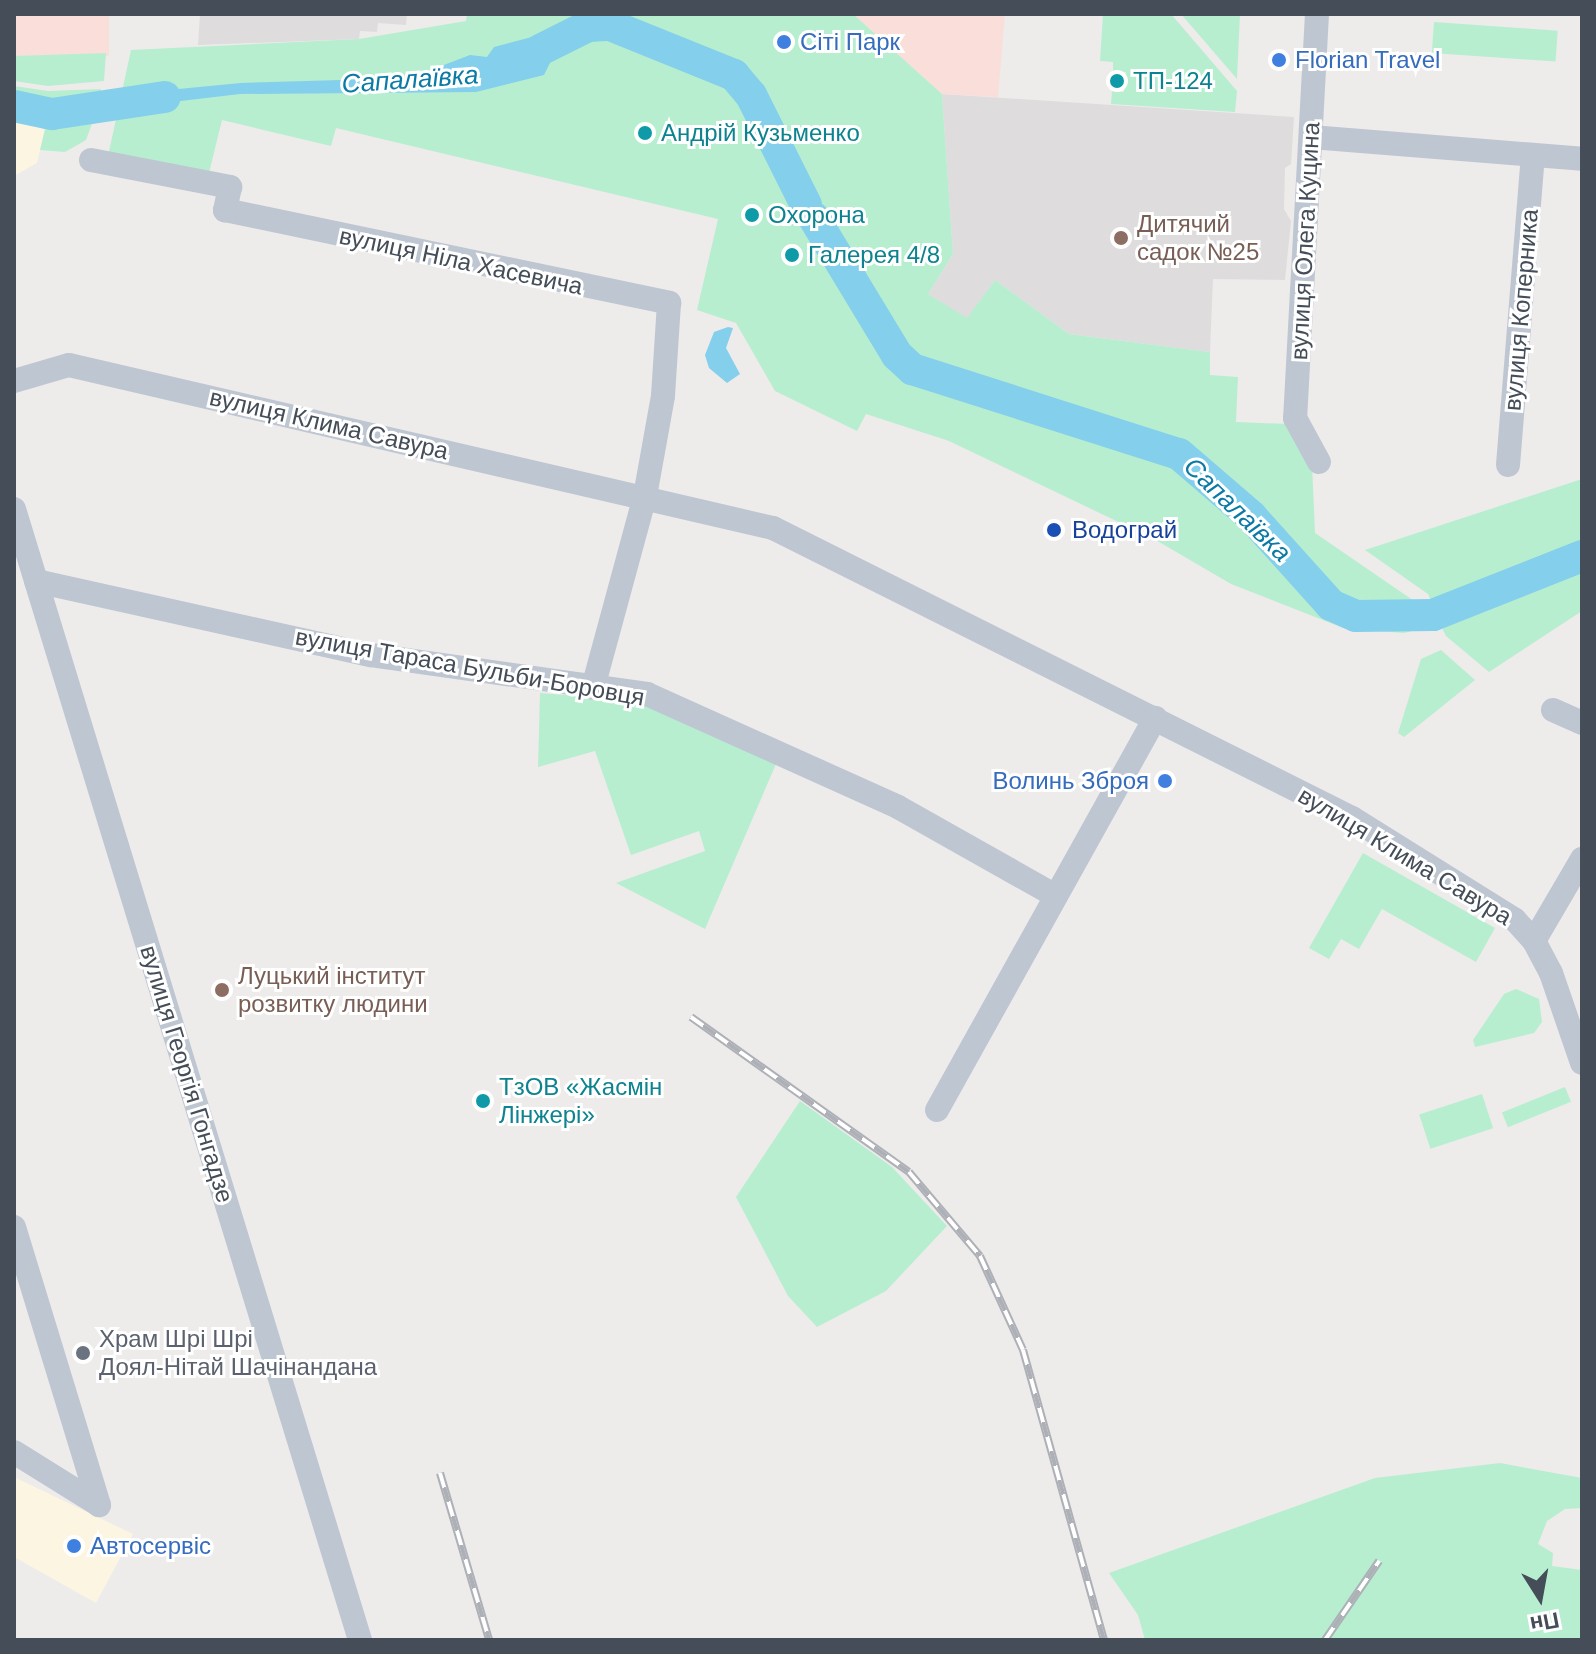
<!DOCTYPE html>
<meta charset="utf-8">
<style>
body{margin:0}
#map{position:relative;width:1596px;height:1654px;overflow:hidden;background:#eeebeb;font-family:Helvetica,sans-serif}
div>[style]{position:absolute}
.commercial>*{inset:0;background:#fbf5e2}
.education>*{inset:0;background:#dfdcdd}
.medical>*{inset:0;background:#faded9;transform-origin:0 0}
.green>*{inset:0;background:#b7eed0;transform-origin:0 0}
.water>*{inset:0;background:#84cfeb}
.river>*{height:32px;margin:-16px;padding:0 16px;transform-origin:16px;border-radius:16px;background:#84cfeb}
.minor>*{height:24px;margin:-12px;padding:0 12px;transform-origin:12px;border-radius:12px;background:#bec6d1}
.rail>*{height:8px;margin-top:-4px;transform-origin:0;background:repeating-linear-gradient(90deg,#fff 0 15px,#adb0b6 0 30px);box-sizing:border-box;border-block:2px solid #adb0b6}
.dots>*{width:22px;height:22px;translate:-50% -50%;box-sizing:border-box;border:4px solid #fff;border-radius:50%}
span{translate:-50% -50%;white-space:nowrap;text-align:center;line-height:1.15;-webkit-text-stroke:6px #fff;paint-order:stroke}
.shop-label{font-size:24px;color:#366cbe}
.left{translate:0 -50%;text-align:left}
.right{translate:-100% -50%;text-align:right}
.culture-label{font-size:24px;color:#0d838f}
.education-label{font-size:24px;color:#785e54}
.street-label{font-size:24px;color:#444d58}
.transit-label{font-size:24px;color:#164399}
.worship-label{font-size:24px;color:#5b616d}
.water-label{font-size:26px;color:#0b7aa4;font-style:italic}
.frame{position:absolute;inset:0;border:16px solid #444d58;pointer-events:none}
.north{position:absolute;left:1500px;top:1558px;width:80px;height:80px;-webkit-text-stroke:6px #fff;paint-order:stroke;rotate:169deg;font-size:22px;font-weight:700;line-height:32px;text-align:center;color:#444d58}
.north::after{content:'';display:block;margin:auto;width:28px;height:36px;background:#444d58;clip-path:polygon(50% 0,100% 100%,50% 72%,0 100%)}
</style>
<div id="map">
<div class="commercial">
<i style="clip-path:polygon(14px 121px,45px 129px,37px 163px,14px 176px)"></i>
<i style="clip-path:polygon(14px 1477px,133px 1534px,96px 1603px,14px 1557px)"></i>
</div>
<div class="education">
<i style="clip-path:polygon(200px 14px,407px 14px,406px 25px,378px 23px,377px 32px,360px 31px,359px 39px,198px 45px)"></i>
<i style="clip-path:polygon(942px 94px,1294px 117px,1291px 164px,1285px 168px,1284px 209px,1291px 221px,1285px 280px,1213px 279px,1210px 352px,1069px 334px,995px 280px,967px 319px,928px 294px,953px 254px)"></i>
</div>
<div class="medical">
<i style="left:14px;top:14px;width:95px;height:42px"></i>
<i style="clip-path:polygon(853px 14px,1005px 14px,998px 97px,942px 94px)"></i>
</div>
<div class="green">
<i style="clip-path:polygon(467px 14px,853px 14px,942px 94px,953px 254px,928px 294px,967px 318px,995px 280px,1069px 334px,1210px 352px,1210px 375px,1238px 377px,1236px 422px,1288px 424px,1312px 463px,1315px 533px,1420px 605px,1432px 603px,1428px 594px,1365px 550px,1582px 479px,1582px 611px,1489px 672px,1446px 636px,1440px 624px,1404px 633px,1343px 628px,1231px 584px,1154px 539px,949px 441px,866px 414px,857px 431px,775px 391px,736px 323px,697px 310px,718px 219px,336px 128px,331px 146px,222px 120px,209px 173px,108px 156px,131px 50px,359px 39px,466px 21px)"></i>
<i style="clip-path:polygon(1103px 14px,1171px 14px,1237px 91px,1235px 112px,1111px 104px,1112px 91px,1124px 92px,1126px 72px,1113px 71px,1113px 62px,1100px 61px)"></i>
<i style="clip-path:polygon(1181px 14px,1240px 14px,1237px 79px)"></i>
<i style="left:1434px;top:22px;width:124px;height:31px;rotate:4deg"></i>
<i style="clip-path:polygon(106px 53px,104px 81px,48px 86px,14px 81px,14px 56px)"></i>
<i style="clip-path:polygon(14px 86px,48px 91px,101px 89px,99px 101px,52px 108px,14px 101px)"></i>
<i style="clip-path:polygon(14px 111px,53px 119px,95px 115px,86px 140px,65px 152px,40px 150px,45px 129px,14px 121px)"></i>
<i style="clip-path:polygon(1441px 650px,1475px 680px,1404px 737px,1398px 733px,1421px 659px)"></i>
<i style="clip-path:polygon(540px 693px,644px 701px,776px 764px,705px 929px,616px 883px,705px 851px,699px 831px,631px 855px,595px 751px,538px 767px)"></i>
<i style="clip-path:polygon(1363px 853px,1495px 928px,1476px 962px,1382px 909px,1359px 949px,1341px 939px,1329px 959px,1309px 948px)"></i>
<i style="clip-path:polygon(1516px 989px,1539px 999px,1542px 1022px,1534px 1033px,1475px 1047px,1473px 1040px,1504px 994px)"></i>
<i style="left:1565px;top:1087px;width:16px;height:68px;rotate:68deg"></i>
<i style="left:1482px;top:1094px;width:36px;height:66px;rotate:72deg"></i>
<i style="clip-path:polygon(800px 1101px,892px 1167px,947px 1226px,886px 1291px,817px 1327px,788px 1296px,736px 1197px)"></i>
<i style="clip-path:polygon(1500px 1463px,1582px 1478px,1582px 1508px,1565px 1509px,1547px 1521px,1538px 1544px,1553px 1553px,1552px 1566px,1582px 1570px,1582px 1640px,1145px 1640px,1138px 1615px,1109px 1573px,1375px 1478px)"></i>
</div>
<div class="water">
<i style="clip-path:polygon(578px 25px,579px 32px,561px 41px,544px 75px,476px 92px,240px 94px,121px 108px,126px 94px,241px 83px,410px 78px,470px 55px,487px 57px,494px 47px)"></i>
<i style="clip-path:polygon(14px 101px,52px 108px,99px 101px,95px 115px,53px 119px,14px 111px)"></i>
<i style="clip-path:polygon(728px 327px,733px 328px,726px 348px,740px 374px,727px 383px,709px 368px,705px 355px,714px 332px)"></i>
</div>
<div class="river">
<i style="left:540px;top:50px;width:54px;rotate:-26.6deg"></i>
<i style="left:588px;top:26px;width:22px;rotate:-3deg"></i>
<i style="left:610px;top:25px;width:134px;rotate:22deg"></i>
<i style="left:734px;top:75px;width:26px;rotate:50deg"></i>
<i style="left:751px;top:95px;width:123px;rotate:63.4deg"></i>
<i style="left:14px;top:106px;width:39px;rotate:12deg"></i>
<i style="left:52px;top:114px;width:114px;rotate:-8.6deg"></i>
<i style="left:814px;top:218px;width:160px;rotate:58.8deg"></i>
<i style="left:897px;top:355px;width:21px;rotate:43deg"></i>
<i style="left:912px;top:369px;width:280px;rotate:17.7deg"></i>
<i style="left:1179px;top:454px;width:95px;rotate:40.7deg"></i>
<i style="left:1251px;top:516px;width:120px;rotate:48deg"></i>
<i style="left:1331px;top:605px;width:27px;rotate:24deg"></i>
<i style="left:1356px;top:616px;width:77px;rotate:-0.7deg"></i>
<i style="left:1433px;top:615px;width:160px;rotate:-21.6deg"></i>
</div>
<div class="minor">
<i style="left:1317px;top:14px;width:405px;rotate:93.1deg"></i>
<i style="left:1295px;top:418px;width:50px;rotate:61.4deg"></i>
<i style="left:1311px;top:137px;width:272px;rotate:4.6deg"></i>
<i style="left:91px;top:160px;width:142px;rotate:11deg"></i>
<i style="left:230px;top:187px;width:24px;rotate:102deg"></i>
<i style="left:225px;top:210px;width:454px;rotate:11.8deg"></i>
<i style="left:669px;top:303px;width:93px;rotate:93.7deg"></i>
<i style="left:663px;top:396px;width:102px;rotate:100.2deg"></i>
<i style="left:645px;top:496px;width:199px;rotate:105.2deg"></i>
<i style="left:14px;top:381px;width:57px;rotate:-16.2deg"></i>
<i style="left:69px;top:365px;width:723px;rotate:13.04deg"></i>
<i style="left:773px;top:528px;width:648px;rotate:26.6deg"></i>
<i style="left:1352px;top:818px;width:192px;rotate:32deg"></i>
<i style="left:1515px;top:920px;width:28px;rotate:48deg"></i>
<i style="left:1534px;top:941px;width:36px;rotate:62deg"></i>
<i style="left:1551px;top:973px;width:95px;rotate:71deg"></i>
<i style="left:1508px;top:465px;width:311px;rotate:-85.4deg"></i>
<i style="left:14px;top:509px;width:1183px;rotate:72.99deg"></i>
<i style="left:36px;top:581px;width:343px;rotate:12.5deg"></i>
<i style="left:371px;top:655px;width:279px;rotate:8deg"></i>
<i style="left:647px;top:694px;width:275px;rotate:24.2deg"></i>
<i style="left:898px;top:807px;width:181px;rotate:29.4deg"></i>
<i style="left:1553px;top:710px;width:32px;rotate:24deg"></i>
<i style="left:1534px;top:941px;width:95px;rotate:-59.7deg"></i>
<i style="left:937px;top:1110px;width:449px;rotate:-60.9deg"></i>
<i style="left:14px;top:1227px;width:291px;rotate:73deg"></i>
<i style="left:14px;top:1452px;width:100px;rotate:31.9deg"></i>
</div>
<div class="rail">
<i style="left:691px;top:1017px;width:267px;rotate:35.4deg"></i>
<i style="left:909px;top:1172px;width:110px;rotate:49.8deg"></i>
<i style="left:980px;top:1256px;width:103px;rotate:65.4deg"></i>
<i style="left:1023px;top:1350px;width:301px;rotate:74.4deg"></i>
<i style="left:440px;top:1473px;width:174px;rotate:73.6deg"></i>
<i style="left:1325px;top:1640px;width:96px;rotate:-55.6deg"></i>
</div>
<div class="dots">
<i style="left:784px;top:42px;background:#3f7fe0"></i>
<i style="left:1279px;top:60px;background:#3f7fe0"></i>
<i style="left:1117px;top:81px;background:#0f9aa8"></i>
<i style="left:645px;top:133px;background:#0f9aa8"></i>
<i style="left:752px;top:215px;background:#0f9aa8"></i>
<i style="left:1121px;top:238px;background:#8d6e63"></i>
<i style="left:792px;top:255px;background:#0f9aa8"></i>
<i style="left:1054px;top:530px;background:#1a4fb4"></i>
<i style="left:1165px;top:781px;background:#3f7fe0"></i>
<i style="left:222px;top:990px;background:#8d6e63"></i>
<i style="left:483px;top:1101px;background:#0f9aa8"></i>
<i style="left:83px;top:1353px;background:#6b7280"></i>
<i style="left:74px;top:1546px;background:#3f7fe0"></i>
</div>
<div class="shop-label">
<span class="left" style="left:800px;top:42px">Сіті Парк</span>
<span class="left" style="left:1295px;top:60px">Florian Travel</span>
<span class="right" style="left:1149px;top:781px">Волинь Зброя</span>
<span class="left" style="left:90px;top:1546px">Автосервіс</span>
</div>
<div class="culture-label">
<span class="left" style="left:1133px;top:81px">ТП-124</span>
<span class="left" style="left:661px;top:133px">Андрій Кузьменко</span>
<span class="left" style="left:768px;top:215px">Охорона</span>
<span class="left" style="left:808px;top:255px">Галерея 4/8</span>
<span class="left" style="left:499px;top:1101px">ТзОВ «Жасмін<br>Лінжері»</span>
</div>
<div class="education-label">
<span class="left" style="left:1137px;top:238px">Дитячий<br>садок №25</span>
<span class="left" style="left:238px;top:990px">Луцький інститут<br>розвитку людини</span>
</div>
<div class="street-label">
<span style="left:1305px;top:241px;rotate:-87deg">вулиця Олега Куцина</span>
<span style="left:461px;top:261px;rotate:12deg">вулиця Ніла Хасевича</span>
<span style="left:1521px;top:310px;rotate:-85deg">вулиця Коперника</span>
<span style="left:329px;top:424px;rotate:13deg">вулиця Клима Савура</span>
<span style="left:470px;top:667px;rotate:10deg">вулиця Тараса Бульби-Боровця</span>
<span style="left:1405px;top:856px;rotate:31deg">вулиця Клима Савура</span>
<span style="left:187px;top:1074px;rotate:73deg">вулиця Георгія Гонгадзе</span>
</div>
<div class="transit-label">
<span class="left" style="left:1072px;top:530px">Водограй</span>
</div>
<div class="worship-label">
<span class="left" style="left:99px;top:1353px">Храм Шрі Шрі<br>Доял-Нітай Шачінандана</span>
</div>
<div class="water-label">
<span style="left:410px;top:80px;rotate:-4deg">Сапалаївка</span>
<span style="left:1237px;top:510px;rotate:44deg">Сапалаївка</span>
</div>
<div class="frame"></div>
<div class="north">Пн</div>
</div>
